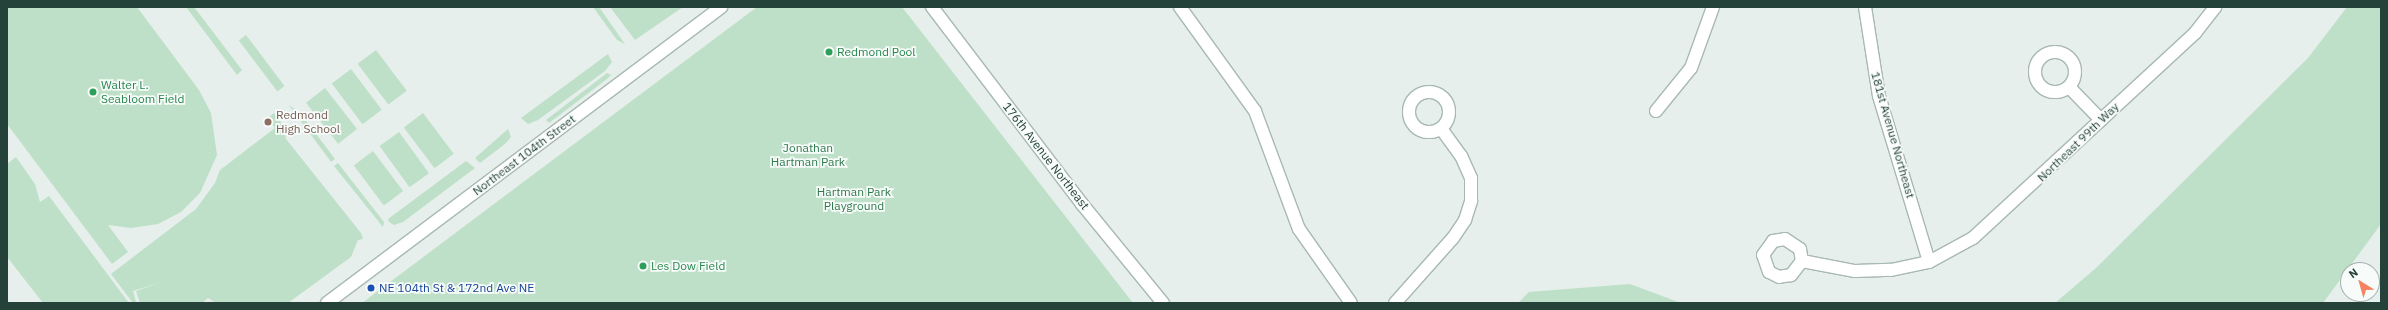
<!DOCTYPE html>
<style>
body{margin:0}
#map{position:relative;width:2388px;height:310px;overflow:hidden;background:#e6efeb;font-family:"IBM Plex Sans",sans-serif}
div>[style]{position:absolute}
.green>*{inset:0;background:#bfe0c8;transform-origin:0 0}
.roads{filter:drop-shadow(1px 0 #a8b8b2) drop-shadow(-1px 0 #a8b8b2) drop-shadow(0 1px #a8b8b2) drop-shadow(0 -1px #a8b8b2)}
.minor>*{height:12px;margin:-6px;padding:0 6px;transform-origin:6px;border-radius:6px;background:#fff}
.minor>.ring{margin:-6px;padding:0;box-sizing:content-box;background:none;border:12px solid #fff;border-radius:50%}
.tertiary>*{height:12px;margin:-6px;padding:0 6px;transform-origin:6px;border-radius:6px;background:#fff}
.dots>*{width:11px;height:11px;translate:-50% -50%;box-sizing:border-box;border:2px solid #f7fbf9;border-radius:50%}
span{translate:-50% -50%;white-space:nowrap;text-align:center;line-height:1.15;-webkit-text-stroke:3.5px #f7fbf9;paint-order:stroke}
.leisure-label{font-size:12px;color:#27864d}
.left{translate:0 -50%;text-align:left}
.education-label{font-size:12px;color:#785e54}
.street-label{font-size:12px;color:#24423a}
.park-label{font-size:12px;color:#2d7a4b}
.transit-label{font-size:12px;color:#164399}
.frame{position:absolute;inset:0;border:8px solid #24423a;pointer-events:none}
.north{position:absolute;left:2340px;top:262px;width:40px;height:40px;box-sizing:border-box;background:#f7fbf9;border:1px solid #a3b1ad;border-radius:50%;rotate:323deg;font-size:11px;font-weight:700;line-height:16px;text-align:center;color:#24423a}
.north::after{content:'';display:block;margin:auto;width:14px;height:18px;background:#f4845f;clip-path:polygon(50% 0,100% 100%,50% 72%,0 100%)}
</style>
<div id="map">
<div class="green">
<i style="clip-path:polygon(7px 7px,137px 7px,199px 90px,211px 113px,217px 155px,200px 193px,181px 212px,158px 224px,131px 228px,108px 225px,128px 252px,112px 264px,7px 124px)"></i>
<i style="clip-path:polygon(186px 7px,194px 7px,242px 70px,237px 75px)"></i>
<i style="clip-path:polygon(593px 7px,599px 7px,625px 44px,617px 40px)"></i>
<i style="clip-path:polygon(610px 7px,683px 7px,635px 40px)"></i>
<i style="clip-path:polygon(757px 7px,902px 7px,1133px 303px,362px 303px)"></i>
<i style="clip-path:polygon(2347px 7px,2381px 7px,2381px 224px,2323px 303px,2055px 303px,2096px 268px,2308px 58px)"></i>
<i style="left:246px;top:35px;width:64px;height:9px;rotate:53deg"></i>
<i style="left:376px;top:50px;width:51px;height:23px;rotate:53deg"></i>
<i style="clip-path:polygon(608px 54px,612px 62px,605px 71px,538px 120px,528px 124px,521px 118px)"></i>
<i style="left:351px;top:69px;width:51px;height:24px;rotate:53deg"></i>
<i style="clip-path:polygon(607px 73px,611px 75px,607px 79px,549px 123px,546px 120px)"></i>
<i style="left:325px;top:88px;width:52px;height:24px;rotate:52deg"></i>
<i style="clip-path:polygon(289px 105px,301px 114px,335px 159px,331px 162px)"></i>
<i style="clip-path:polygon(274px 113px,283px 125px,286px 139px,361px 233px,363px 239px,358px 240px,351px 257px,288px 303px,216px 303px,208px 298px,202px 303px,140px 303px,136px 291px,161px 282px,133px 291px,136px 302px,133px 303px,111px 274px,196px 209px,215px 183px,220px 170px,275px 128px,268px 118px)"></i>
<i style="left:423px;top:113px;width:51px;height:24px;rotate:53deg"></i>
<i style="clip-path:polygon(508px 129px,511px 137px,505px 144px,480px 163px,475px 158px)"></i>
<i style="left:399px;top:132px;width:51px;height:24px;rotate:54deg"></i>
<i style="left:373px;top:151px;width:50px;height:24px;rotate:53deg"></i>
<i style="clip-path:polygon(16px 157px,35px 184px,40px 202px,49px 196px,129px 303px,43px 303px,7px 257px,7px 164px)"></i>
<i style="clip-path:polygon(466px 161px,475px 168px,403px 222px,394px 225px,389px 222px,388px 219px)"></i>
<i style="clip-path:polygon(338px 163px,384px 222px,383px 227px,334px 166px)"></i>
<i style="clip-path:polygon(1630px 284px,1681px 303px,1518px 303px,1529px 292px)"></i>
</div>
<div class="roads">
<div class="minor">
<i style="left:932px;top:7px;width:248px;rotate:52.7deg"></i>
<i style="left:1082px;top:204px;width:128px;rotate:50.7deg"></i>
<i style="left:1180px;top:7px;width:128px;rotate:54.2deg"></i>
<i style="left:1255px;top:111px;width:126px;rotate:69.6deg"></i>
<i style="left:1299px;top:229px;width:90px;rotate:54.9deg"></i>
<i style="left:1865px;top:7px;width:90px;rotate:81.1deg"></i>
<i style="left:1879px;top:96px;width:173px;rotate:73.2deg"></i>
<i class="ring" style="left:2035px;top:52px;width:28px;height:28px"></i>
<i style="left:2069px;top:87px;width:46px;rotate:45.9deg"></i>
<i class="ring" style="left:1409px;top:92px;width:28px;height:28px"></i>
<i style="left:1656px;top:111px;width:55px;rotate:-50.9deg"></i>
<i style="left:1691px;top:68px;width:65px;rotate:-70.2deg"></i>
<i style="left:1802px;top:261px;width:18px;rotate:128deg"></i>
<i style="left:1791px;top:275px;width:12px;rotate:171deg"></i>
<i style="left:1779px;top:277px;width:11px;rotate:-153deg"></i>
<i style="left:1769px;top:272px;width:18px;rotate:-109deg"></i>
<i style="left:1763px;top:255px;width:17px;rotate:-54deg"></i>
<i style="left:1773px;top:241px;width:12px;rotate:-9deg"></i>
<i style="left:1785px;top:239px;width:18px;rotate:34deg"></i>
<i style="left:1800px;top:249px;width:12px;rotate:81deg"></i>
<i style="left:1802px;top:261px;width:54px;rotate:10.7deg"></i>
<i style="left:1855px;top:271px;width:36px;rotate:-2deg"></i>
<i style="left:1891px;top:270px;width:39px;rotate:-12deg"></i>
<i style="left:1929px;top:262px;width:50px;rotate:-28.6deg"></i>
<i style="left:1973px;top:238px;width:302px;rotate:-42.7deg"></i>
<i style="left:2195px;top:33px;width:33px;rotate:-52deg"></i>
<i style="left:1395px;top:303px;width:87px;rotate:-48.3deg"></i>
<i style="left:1453px;top:238px;width:22px;rotate:-56deg"></i>
<i style="left:1465px;top:220px;width:20px;rotate:-72deg"></i>
<i style="left:1471px;top:201px;width:23px;rotate:-90deg"></i>
<i style="left:1471px;top:178px;width:24px;rotate:-114deg"></i>
<i style="left:1461px;top:156px;width:34px;rotate:-126deg"></i>
</div>
<div class="tertiary">
<i style="left:327px;top:303px;width:493px;rotate:-36.9deg"></i>
</div>
</div>
<div class="dots">
<i style="left:829px;top:52px;background:#2e9e5b"></i>
<i style="left:93px;top:92px;background:#2e9e5b"></i>
<i style="left:268px;top:122px;background:#8d6e63"></i>
<i style="left:643px;top:266px;background:#2e9e5b"></i>
<i style="left:371px;top:288px;background:#1a4fb4"></i>
</div>
<div class="leisure-label">
<span class="left" style="left:837px;top:52px">Redmond Pool</span>
<span class="left" style="left:101px;top:92px">Walter L.<br>Seabloom Field</span>
<span class="left" style="left:651px;top:266px">Les Dow Field</span>
</div>
<div class="education-label">
<span class="left" style="left:276px;top:122px">Redmond<br>High School</span>
</div>
<div class="street-label">
<span style="left:1893px;top:135px;rotate:74deg">181st Avenue Northeast</span>
<span style="left:2078px;top:142px;rotate:-44deg">Northeast 99th Way</span>
<span style="left:524px;top:155px;rotate:-37deg">Northeast 104th Street</span>
<span style="left:1046px;top:156px;rotate:52deg">176th Avenue Northeast</span>
</div>
<div class="park-label">
<span style="left:808px;top:155px">Jonathan<br>Hartman Park</span>
<span style="left:854px;top:199px">Hartman Park<br>Playground</span>
</div>
<div class="transit-label">
<span class="left" style="left:379px;top:288px">NE 104th St &amp; 172nd Ave NE</span>
</div>
<div class="frame"></div>
<div class="north">N</div>
</div>
